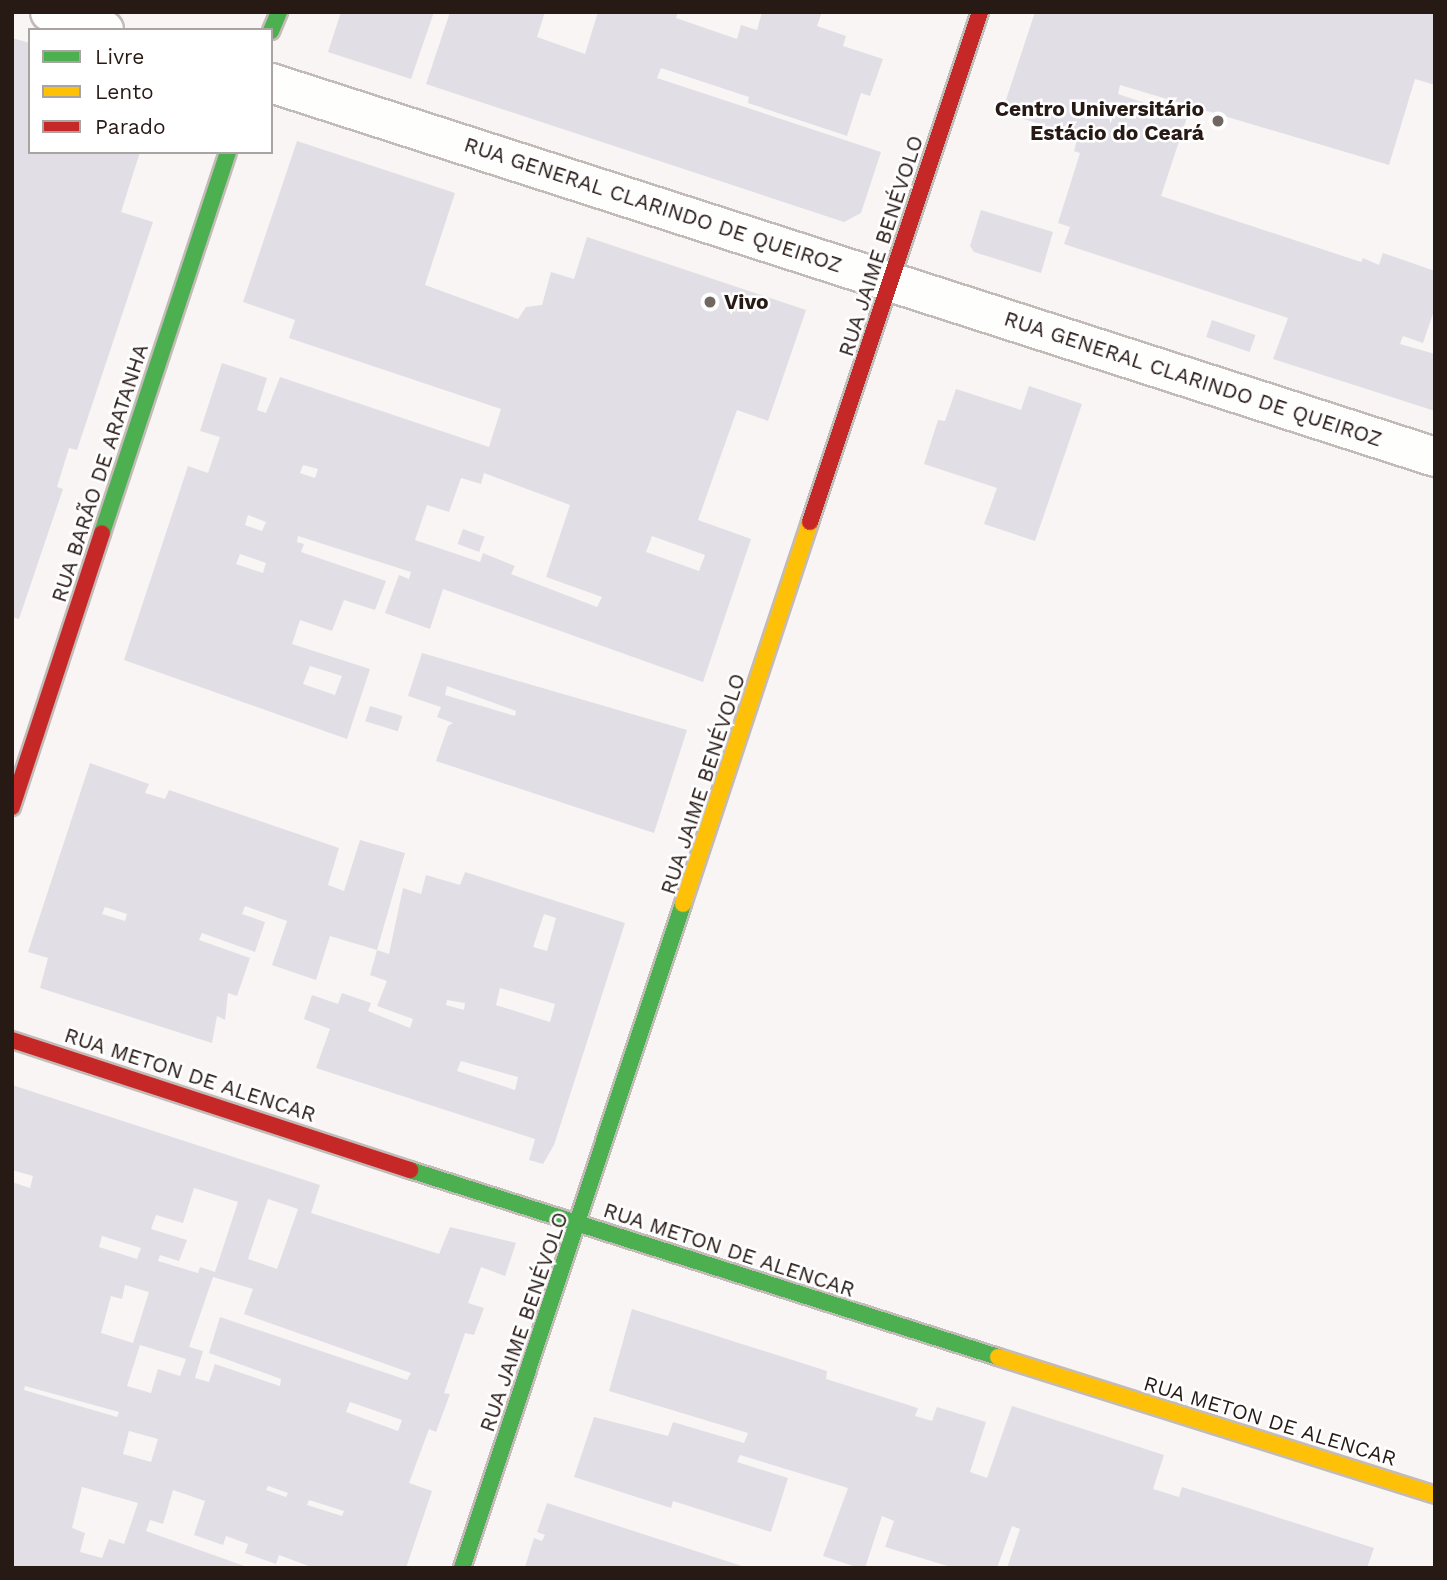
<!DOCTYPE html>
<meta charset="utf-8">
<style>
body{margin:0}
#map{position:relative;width:1447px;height:1580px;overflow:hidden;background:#f9f5f4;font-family:"Work Sans",sans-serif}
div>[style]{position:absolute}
.building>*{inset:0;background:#e1dfe5;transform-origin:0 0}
.roads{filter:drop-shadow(2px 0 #c3bbb8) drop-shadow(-2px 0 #c3bbb8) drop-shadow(0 2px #c3bbb8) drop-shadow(0 -2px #c3bbb8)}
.street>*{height:38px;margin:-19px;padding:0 19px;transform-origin:19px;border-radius:19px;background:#fefefd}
.fast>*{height:16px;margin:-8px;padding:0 8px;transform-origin:8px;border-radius:8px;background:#4caf50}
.slow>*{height:16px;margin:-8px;padding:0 8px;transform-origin:8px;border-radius:8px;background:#ffc107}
.jam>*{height:16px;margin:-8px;padding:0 8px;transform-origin:8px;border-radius:8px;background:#c62828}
.dots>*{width:19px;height:19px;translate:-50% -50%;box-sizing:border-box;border:4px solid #fff;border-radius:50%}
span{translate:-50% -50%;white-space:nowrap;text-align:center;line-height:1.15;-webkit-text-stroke:5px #fff;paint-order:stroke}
.poi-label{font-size:21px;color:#271914;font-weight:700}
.right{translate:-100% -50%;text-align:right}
.left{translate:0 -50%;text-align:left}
.street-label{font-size:21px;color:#271914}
.frame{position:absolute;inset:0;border:14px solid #271914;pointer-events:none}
.legend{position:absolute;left:28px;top:28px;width:245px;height:126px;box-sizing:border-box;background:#fff;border:2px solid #a9a3a1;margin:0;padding:9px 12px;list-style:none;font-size:21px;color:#271914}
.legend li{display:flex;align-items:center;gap:14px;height:35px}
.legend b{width:35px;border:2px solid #a9a3a1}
</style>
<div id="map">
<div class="building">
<i style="clip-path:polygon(341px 12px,434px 12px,411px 79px,328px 52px)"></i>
<i style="clip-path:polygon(450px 12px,545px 12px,537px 37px,585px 54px,598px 12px,678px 12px,676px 18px,737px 39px,741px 25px,757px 30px,762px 12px,822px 12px,817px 26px,846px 36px,843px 46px,883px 59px,870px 96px,861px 93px,847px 136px,748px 103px,749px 97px,661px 68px,657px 78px,881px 152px,861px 213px,844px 222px,426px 84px)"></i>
<i style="clip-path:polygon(1035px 12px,1435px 12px,1435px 85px,1415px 79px,1389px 165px,1120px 85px,1118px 94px,1187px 117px,1161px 196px,1361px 262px,1363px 258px,1379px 265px,1383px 253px,1435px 271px,1435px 308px,1423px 343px,1403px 336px,1400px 344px,1435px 354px,1435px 411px,1273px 359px,1288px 318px,1064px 244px,1070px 227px,1058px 223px,1080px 153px,1074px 151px,1078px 136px,1002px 112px)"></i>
<i style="clip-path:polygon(12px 38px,30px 43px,30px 152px,140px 152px,121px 212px,153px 222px,77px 450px,69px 448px,57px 487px,63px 489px,19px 619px,12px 617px)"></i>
<i style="clip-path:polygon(evenodd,297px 141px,455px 193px,425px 285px,518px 319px,526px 307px,542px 305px,551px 272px,574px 279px,587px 237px,806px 310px,768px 421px,737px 410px,698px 520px,751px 539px,703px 682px,443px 589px,430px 629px,385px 613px,399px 575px,409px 579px,411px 572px,298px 536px,297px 542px,304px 544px,301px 552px,386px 581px,375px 610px,344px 600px,332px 631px,300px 620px,292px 644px,370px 669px,347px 739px,124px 660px,188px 466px,208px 473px,220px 437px,200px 431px,222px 363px,267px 378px,257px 410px,266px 413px,280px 377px,489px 447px,501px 409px,289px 338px,295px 320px,243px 302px,297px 141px,303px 465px,318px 469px,315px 478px,300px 473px,303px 465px,297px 141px,484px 473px,570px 505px,546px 577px,602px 597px,597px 607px,511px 574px,515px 566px,483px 553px,480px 562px,415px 540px,427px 505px,449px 512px,461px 478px,481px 484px,484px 473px,297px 141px,248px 515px,266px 522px,262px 531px,245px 525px,248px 515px,297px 141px,652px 536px,705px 555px,699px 571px,646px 552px,652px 536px,297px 141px,240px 554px,266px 563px,263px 573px,236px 564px,240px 554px,297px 141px,310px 666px,342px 676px,335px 695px,303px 684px,310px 666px)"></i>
<i style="clip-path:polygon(981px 210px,1053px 232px,1041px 273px,974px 252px,970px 246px)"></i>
<i style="left:1212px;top:320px;width:46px;height:18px;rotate:19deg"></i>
<i style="clip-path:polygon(1029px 386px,1082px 404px,1035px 541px,984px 524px,997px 488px,924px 464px,938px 420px,945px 421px,956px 389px,1021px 410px)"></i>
<i style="left:463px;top:529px;width:23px;height:16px;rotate:20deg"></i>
<i style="clip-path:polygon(evenodd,422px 653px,687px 730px,654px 833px,436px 761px,448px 726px,453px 723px,437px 717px,441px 707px,408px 696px,422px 653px,447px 686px,516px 711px,515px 716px,445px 695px,447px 686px)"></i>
<i style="left:370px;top:706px;width:34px;height:16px;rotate:17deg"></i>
<i style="clip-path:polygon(evenodd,90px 763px,149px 784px,145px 793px,165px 799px,169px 790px,339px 848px,328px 885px,344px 891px,360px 840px,405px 853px,377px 950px,330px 936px,316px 980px,272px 965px,287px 921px,245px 906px,242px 914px,265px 922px,255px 952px,202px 933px,199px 940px,250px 958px,237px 996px,228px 993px,225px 1020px,217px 1016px,212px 1043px,40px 988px,48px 958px,28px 952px,90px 763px,105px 907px,127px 914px,125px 921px,102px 914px,105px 907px)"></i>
<i style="clip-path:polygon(evenodd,465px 872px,625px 923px,554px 1145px,543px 1164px,529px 1160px,535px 1139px,316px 1068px,330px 1029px,304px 1019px,312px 995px,338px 1004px,342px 993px,371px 1003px,368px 1011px,410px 1028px,413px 1019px,377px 1006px,387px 981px,370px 975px,377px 950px,389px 954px,403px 888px,421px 894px,426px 875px,460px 885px,465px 872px,544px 914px,556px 918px,547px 951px,533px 947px,544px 914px,465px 872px,500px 988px,555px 1004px,550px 1022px,496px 1005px,500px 988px,465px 872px,447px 1000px,465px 1003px,464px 1010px,446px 1005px,447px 1000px,465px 872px,461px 1061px,518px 1077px,515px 1090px,457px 1071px,461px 1061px)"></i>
<i style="clip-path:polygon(evenodd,12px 1085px,320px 1185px,311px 1213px,439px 1254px,450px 1227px,516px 1243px,505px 1276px,481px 1267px,468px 1303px,484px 1308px,474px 1335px,465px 1333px,444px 1393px,450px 1394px,436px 1432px,429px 1429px,409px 1483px,432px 1491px,406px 1568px,314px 1568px,279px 1555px,276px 1564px,245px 1553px,248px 1544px,226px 1536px,223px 1545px,194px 1535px,205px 1501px,173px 1490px,163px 1524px,150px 1520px,146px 1531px,250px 1568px,12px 1568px,12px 1182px,30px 1188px,33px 1176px,12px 1170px,12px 1085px,194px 1188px,238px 1202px,215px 1272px,200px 1267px,198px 1273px,158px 1261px,160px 1255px,179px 1261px,187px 1240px,151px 1229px,156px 1215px,183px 1223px,194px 1188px,12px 1085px,268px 1199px,298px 1209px,277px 1269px,248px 1259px,268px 1199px,12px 1085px,102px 1236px,141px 1248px,137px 1259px,99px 1247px,102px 1236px,12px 1085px,213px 1277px,253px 1289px,244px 1314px,411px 1373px,407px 1380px,220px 1317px,209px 1353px,281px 1379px,280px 1386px,215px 1364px,209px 1382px,195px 1378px,203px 1351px,189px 1347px,213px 1277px,12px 1085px,125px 1285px,149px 1292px,133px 1343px,101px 1333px,111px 1296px,122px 1299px,125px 1285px,12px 1085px,140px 1345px,186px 1359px,180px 1376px,158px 1369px,151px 1393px,127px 1386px,140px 1345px,12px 1085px,25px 1386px,119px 1412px,117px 1417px,24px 1390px,25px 1386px,12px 1085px,350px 1402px,402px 1420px,398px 1431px,346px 1412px,350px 1402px,12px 1085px,129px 1431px,158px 1439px,151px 1462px,123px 1454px,129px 1431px,12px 1085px,268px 1486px,288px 1493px,286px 1497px,266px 1490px,268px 1486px,12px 1085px,82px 1487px,138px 1503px,124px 1544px,109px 1539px,102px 1558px,80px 1552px,85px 1533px,72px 1528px,82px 1487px,12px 1085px,309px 1500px,344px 1511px,342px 1516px,307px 1505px,309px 1500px)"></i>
<i style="clip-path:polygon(632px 1309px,827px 1371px,826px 1379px,918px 1408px,915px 1416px,932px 1421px,937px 1407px,986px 1422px,970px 1472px,987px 1478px,1012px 1406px,1164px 1455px,1153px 1489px,1179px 1497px,1182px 1487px,1374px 1548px,1367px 1568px,1007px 1568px,1020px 1529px,1012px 1526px,997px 1568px,954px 1568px,885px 1547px,894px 1521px,882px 1516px,865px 1568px,859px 1568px,823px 1556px,848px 1488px,740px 1455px,737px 1462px,788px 1478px,771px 1532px,673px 1501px,671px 1508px,574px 1477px,594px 1417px,668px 1436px,673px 1422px,744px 1443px,748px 1433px,609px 1391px)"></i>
<i style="clip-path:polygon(547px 1503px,745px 1567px,745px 1568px,525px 1567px,534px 1538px,542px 1541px,545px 1535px,537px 1532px)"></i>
</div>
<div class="roads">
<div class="street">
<i style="left:50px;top:12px;width:57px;rotate:18.4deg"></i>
<i style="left:271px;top:83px;width:1223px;rotate:17.81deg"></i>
</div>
<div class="fast">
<i style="left:271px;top:31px;width:21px;rotate:-67deg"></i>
<i style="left:102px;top:533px;width:401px;rotate:-71.7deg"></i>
<i style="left:410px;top:1170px;width:617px;rotate:17.64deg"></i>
<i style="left:462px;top:1568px;width:700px;rotate:-71.59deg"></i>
</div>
<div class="slow">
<i style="left:683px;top:904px;width:403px;rotate:-71.6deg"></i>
<i style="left:998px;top:1357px;width:458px;rotate:17.5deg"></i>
</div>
<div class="jam">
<i style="left:810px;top:522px;width:538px;rotate:-71.57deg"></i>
<i style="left:12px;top:807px;width:288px;rotate:-71.8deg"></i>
<i style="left:12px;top:1040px;width:419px;rotate:18.1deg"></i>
</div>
</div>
<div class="dots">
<i style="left:1218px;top:121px;background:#706662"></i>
<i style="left:710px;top:302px;background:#706662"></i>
</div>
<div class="poi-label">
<span class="right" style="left:1204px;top:121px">Centro Universitário<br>Estácio do Ceará</span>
<span class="left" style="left:724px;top:302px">Vivo</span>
</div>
<div class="street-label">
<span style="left:653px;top:205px;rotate:18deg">RUA GENERAL CLARINDO DE QUEIROZ</span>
<span style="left:881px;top:246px;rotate:-72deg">RUA JAIME BENÉVOLO</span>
<span style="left:1193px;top:379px;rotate:18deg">RUA GENERAL CLARINDO DE QUEIROZ</span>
<span style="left:100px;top:473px;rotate:-72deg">RUA BARÃO DE ARATANHA</span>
<span style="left:703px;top:784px;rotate:-72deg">RUA JAIME BENÉVOLO</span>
<span style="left:190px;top:1075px;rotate:18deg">RUA METON DE ALENCAR</span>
<span style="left:729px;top:1250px;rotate:18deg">RUA METON DE ALENCAR</span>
<span style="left:524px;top:1322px;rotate:-71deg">RUA JAIME BENÉVOLO</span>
<span style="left:1270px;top:1421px;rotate:17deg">RUA METON DE ALENCAR</span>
</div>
<div class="frame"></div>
<ul class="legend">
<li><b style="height:9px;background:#4caf50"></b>Livre</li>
<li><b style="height:9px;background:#ffc107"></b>Lento</li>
<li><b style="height:9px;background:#c62828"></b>Parado</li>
</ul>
</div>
